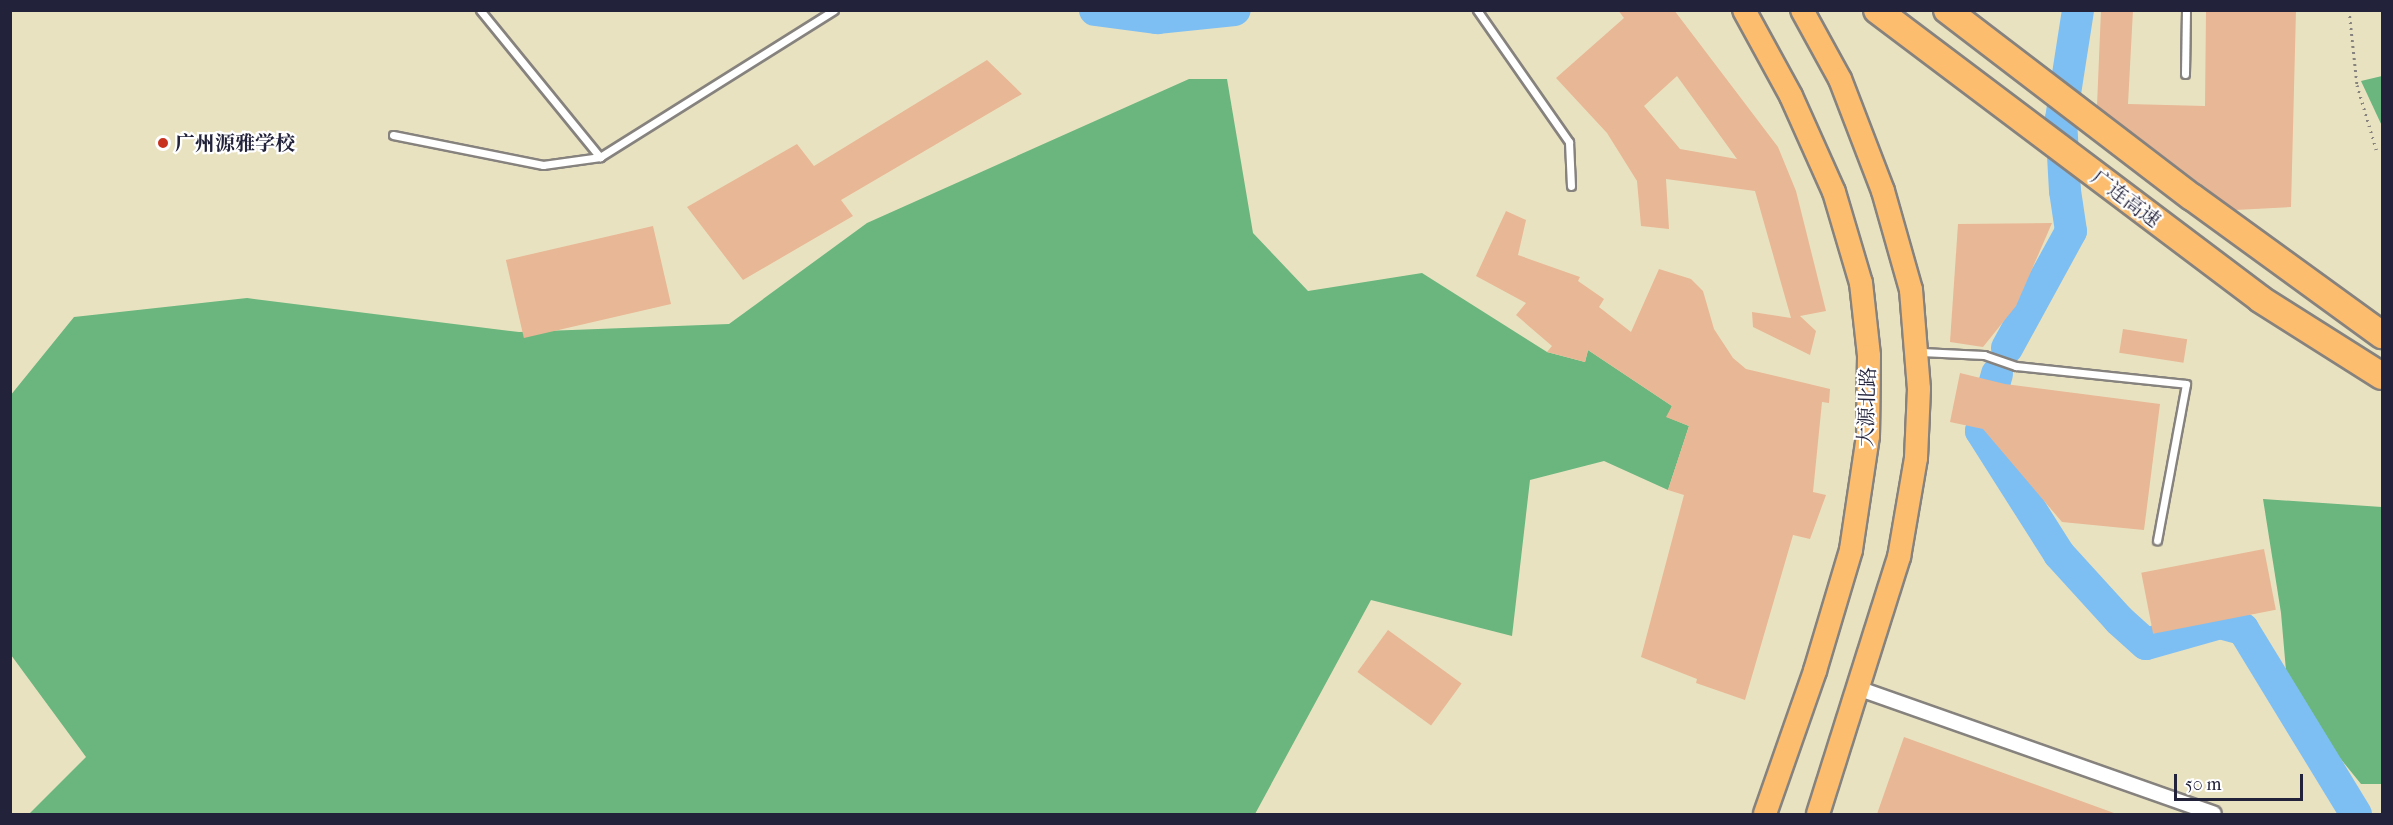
<!DOCTYPE html>
<meta charset="utf-8">
<style>
body{margin:0}
#map{position:relative;width:2393px;height:825px;overflow:hidden;background:#e9e2c0;font-family:"IM FELL French Canon","Noto Serif SC",serif}
div>[style]{position:absolute}
.forest>*{inset:0;background:#6ab67e}
.river>*{height:32px;margin:-16px;padding:0 16px;transform-origin:16px;border-radius:16px;background:#7dbff3}
.building>*{inset:0;background:#e8b795;transform-origin:0 0}
.path>*{height:3px;margin-top:-1.5px;transform-origin:0;background:repeating-linear-gradient(90deg,#86827e 0 1.5px,transparent 0 6px)}
.roads{filter:drop-shadow(2px 0 #86827e) drop-shadow(-2px 0 #86827e) drop-shadow(0 2px #86827e) drop-shadow(0 -2px #86827e)}
.lane>*{height:7px;margin:-3.5px;padding:0 3.5px;transform-origin:3.5px;border-radius:3.5px;background:#fff}
.street>*{height:14px;margin:-7px;padding:0 7px;transform-origin:7px;border-radius:7px;background:#fff}
.primary>*{height:22px;margin:-11px;padding:0 11px;transform-origin:11px;border-radius:11px;background:#fcbd6f}
.highway>*{height:26px;margin:-13px;padding:0 13px;transform-origin:13px;border-radius:13px;background:#fcbd6f}
.dots>*{width:16px;height:16px;translate:-50% -50%;box-sizing:border-box;border:3px solid #fff;border-radius:50%}
span{translate:-50% -50%;white-space:nowrap;text-align:center;line-height:1.15;-webkit-text-stroke:4.5px #fff;paint-order:stroke}
.poi-label{font-size:20px;color:#22223b;font-weight:700}
.left{translate:0 -50%;text-align:left}
.street-label{font-size:20px;color:#22223b}
.frame{position:absolute;inset:0;border:12px solid #22223b;pointer-events:none}
.scale{position:absolute;left:2174px;top:774px;width:129px;height:27px;box-sizing:border-box;border:3px solid #22223b;border-top:0;padding-left:8px;font-size:18px;line-height:21px;white-space:nowrap;color:#22223b;-webkit-text-stroke:4px #fff;paint-order:stroke}
</style>
<div id="map">
<div class="forest">
<i style="clip-path:polygon(2382px 76px,2382px 126px,2361px 81px)"></i>
<i style="clip-path:polygon(1189px 79px,1227px 79px,1253px 233px,1308px 291px,1422px 273px,1547px 352px,1585px 362px,1588px 350px,1672px 406px,1667px 417px,1689px 426px,1668px 490px,1604px 461px,1530px 480px,1512px 636px,1371px 600px,1255px 814px,29px 814px,86px 757px,11px 655px,10px 396px,74px 317px,247px 298px,519px 332px,729px 324px,867px 223px)"></i>
<i style="clip-path:polygon(2263px 499px,2382px 507px,2382px 784px,2361px 784px,2288px 694px,2281px 613px)"></i>
</div>
<div class="river">
<i style="left:1095px;top:10px;width:63px;rotate:7.4deg"></i>
<i style="left:1157px;top:18px;width:78px;rotate:-5.9deg"></i>
<i style="left:2007px;top:348px;width:133px;rotate:-61.3deg"></i>
<i style="left:2071px;top:231px;width:40px;rotate:-98.5deg"></i>
<i style="left:2065px;top:191px;width:72px;rotate:-93.2deg"></i>
<i style="left:2061px;top:119px;width:110px;rotate:-81.1deg"></i>
<i style="left:1997px;top:374px;width:59px;rotate:105.7deg"></i>
<i style="left:1981px;top:431px;width:146px;rotate:57.6deg"></i>
<i style="left:2059px;top:554px;width:89px;rotate:47.7deg"></i>
<i style="left:2119px;top:620px;width:36px;rotate:42deg"></i>
<i style="left:2146px;top:644px;width:77px;rotate:-15.8deg"></i>
<i style="left:2220px;top:623px;width:24px;rotate:15deg"></i>
<i style="left:2243px;top:629px;width:217px;rotate:58.6deg"></i>
</div>
<div class="building">
<i style="clip-path:polygon(evenodd,1618px 10px,1674px 10px,1778px 147px,1796px 191px,1826px 311px,1800px 316px,1816px 331px,1810px 355px,1753px 327px,1752px 312px,1791px 318px,1755px 191px,1666px 179px,1669px 229px,1641px 226px,1637px 181px,1607px 133px,1556px 78px,1624px 18px,1618px 10px,1677px 76px,1737px 159px,1680px 149px,1644px 106px,1677px 76px)"></i>
<i style="clip-path:polygon(2101px 10px,2133px 10px,2128px 104px,2205px 106px,2206px 10px,2296px 10px,2291px 207px,2235px 210px,2097px 106px)"></i>
<i style="clip-path:polygon(987px 60px,1022px 94px,841px 200px,853px 216px,743px 280px,687px 207px,797px 144px,814px 166px)"></i>
<i style="clip-path:polygon(1506px 211px,1526px 220px,1518px 255px,1580px 277px,1578px 281px,1604px 299px,1599px 307px,1631px 332px,1659px 269px,1691px 279px,1703px 291px,1714px 329px,1733px 358px,1746px 369px,1830px 389px,1829px 403px,1822px 402px,1813px 492px,1826px 495px,1810px 539px,1793px 535px,1745px 700px,1696px 683px,1697px 679px,1641px 657px,1684px 495px,1668px 490px,1689px 426px,1666px 417px,1672px 406px,1588px 350px,1585px 362px,1547px 352px,1552px 346px,1516px 315px,1526px 303px,1476px 276px)"></i>
<i style="clip-path:polygon(2052px 223px,2016px 306px,1983px 347px,1950px 342px,1958px 224px)"></i>
<i style="left:653px;top:226px;width:80px;height:151px;rotate:77deg"></i>
<i style="left:2123px;top:329px;width:65px;height:24px;rotate:9deg"></i>
<i style="clip-path:polygon(1960px 373px,2005px 384px,2160px 404px,2144px 530px,2062px 522px,1983px 429px,1950px 422px)"></i>
<i style="left:2264px;top:549px;width:62px;height:125px;rotate:79deg"></i>
<i style="left:1388px;top:630px;width:91px;height:52px;rotate:36deg"></i>
<i style="clip-path:polygon(1904px 737px,2114px 813px,2114px 814px,1877px 814px)"></i>
</div>
<div class="path">
<i style="left:2349px;top:10px;width:75px;rotate:83.9deg"></i>
<i style="left:2357px;top:85px;width:70px;rotate:73.4deg"></i>
</div>
<div class="roads">
<div class="lane">
<i style="left:480px;top:10px;width:190px;rotate:50.8deg"></i>
<i style="left:1477px;top:10px;width:161px;rotate:55.1deg"></i>
<i style="left:1569px;top:142px;width:44px;rotate:87.4deg"></i>
<i style="left:2185px;top:74px;width:64px;rotate:-89.1deg"></i>
<i style="left:393px;top:135px;width:153px;rotate:11.3deg"></i>
<i style="left:543px;top:165px;width:58px;rotate:-8deg"></i>
<i style="left:600px;top:157px;width:276px;rotate:-32.1deg"></i>
<i style="left:1921px;top:352px;width:63px;rotate:2.7deg"></i>
<i style="left:1984px;top:355px;width:34px;rotate:19deg"></i>
<i style="left:2016px;top:366px;width:171px;rotate:6deg"></i>
<i style="left:2186px;top:384px;width:159px;rotate:100.5deg"></i>
</div>
<div class="street">
<i style="left:1860px;top:689px;width:375px;rotate:19.4deg"></i>
</div>
<div class="primary">
<i style="left:1744px;top:10px;width:98px;rotate:61.3deg"></i>
<i style="left:1791px;top:96px;width:105px;rotate:65.9deg"></i>
<i style="left:1834px;top:192px;width:95px;rotate:73.5deg"></i>
<i style="left:1861px;top:283px;width:73px;rotate:83.7deg"></i>
<i style="left:1869px;top:356px;width:80px;rotate:90.7deg"></i>
<i style="left:1868px;top:436px;width:115px;rotate:98.5deg"></i>
<i style="left:1851px;top:550px;width:126px;rotate:106.6deg"></i>
<i style="left:1815px;top:671px;width:151px;rotate:109.3deg"></i>
<i style="left:1802px;top:10px;width:79px;rotate:61.2deg"></i>
<i style="left:1840px;top:79px;width:120px;rotate:69deg"></i>
<i style="left:1883px;top:191px;width:103px;rotate:74.2deg"></i>
<i style="left:1911px;top:290px;width:99px;rotate:85.4deg"></i>
<i style="left:1919px;top:389px;width:69px;rotate:92.5deg"></i>
<i style="left:1916px;top:458px;width:100px;rotate:99.7deg"></i>
<i style="left:1899px;top:557px;width:269px;rotate:107.5deg"></i>
</div>
<div class="highway">
<i style="left:1877px;top:10px;width:480px;rotate:37deg"></i>
<i style="left:2260px;top:299px;width:144px;rotate:32.3deg"></i>
<i style="left:1947px;top:10px;width:308px;rotate:37.4deg"></i>
<i style="left:2192px;top:197px;width:235px;rotate:36deg"></i>
</div>
</div>
<div class="dots">
<i style="left:163px;top:143px;background:#c8321e"></i>
</div>
<div class="poi-label">
<span class="left" style="left:175px;top:143px">广州源雅学校</span>
</div>
<div class="street-label">
<span style="left:2126px;top:199px;rotate:37deg">广连高速</span>
<span style="left:1867px;top:407px;rotate:-88deg">大源北路</span>
</div>
<div class="frame"></div>
<div class="scale">50 m</div>
</div>
